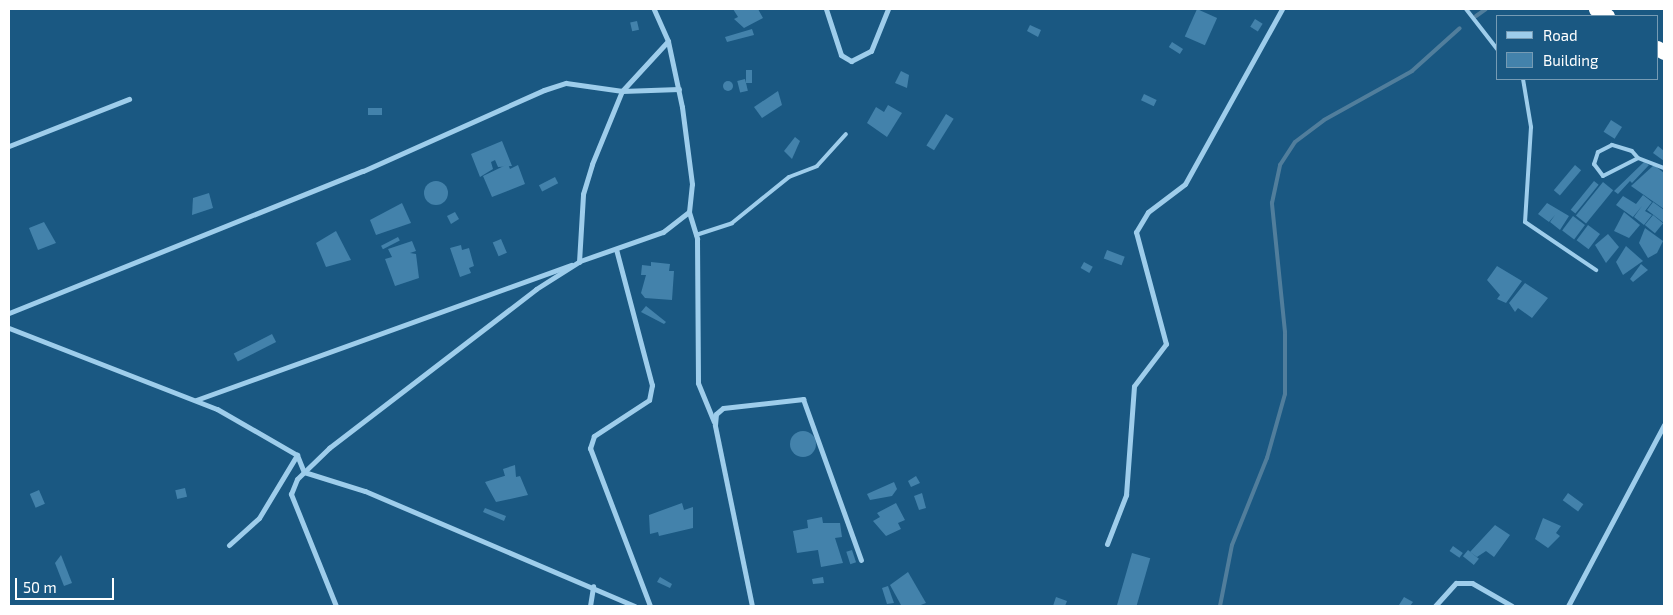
<!DOCTYPE html>
<style>
body{margin:0}
#map{position:relative;width:1673px;height:615px;overflow:hidden;background:#1a5882;font-family:"Exo 2",sans-serif}
div>[style]{position:absolute}
.stream>*{height:4px;margin:-2px;padding:0 2px;transform-origin:2px;border-radius:2px;background:#517e9c}
.building>*{inset:0;background:#4382ab;transform-origin:0 0}
.round{border-radius:50%}
.lane>*{height:4px;margin:-2px;padding:0 2px;transform-origin:2px;border-radius:2px;background:#9ecdeb}
.street>*{height:5px;margin:-2.5px;padding:0 2.5px;transform-origin:2.5px;border-radius:2.5px;background:#9ecdeb}
.highway>*{height:15px;margin:-7.5px;padding:0 7.5px;transform-origin:7.5px;border-radius:7.5px;background:#fff}
span{translate:-50% -50%;white-space:nowrap;text-align:center;line-height:1.15;-webkit-text-stroke:4px #1a5882;paint-order:stroke}
.frame{position:absolute;inset:0;border:10px solid #fff;pointer-events:none}
.legend{position:absolute;left:1496px;top:15px;width:162px;height:65px;box-sizing:border-box;background:#1a5882;border:1px solid #769bb4;margin:0;padding:6px 9px;list-style:none;font-size:15px;color:#fff}
.legend li{display:flex;align-items:center;gap:10px;height:25px}
.legend b{width:25px;border:1px solid #769bb4}
.scale{position:absolute;left:15px;top:578px;width:99px;height:22px;box-sizing:border-box;border:2px solid #fff;border-top:0;padding-left:6px;font-size:15px;line-height:18px;white-space:nowrap;color:#fff;-webkit-text-stroke:4px #1a5882;paint-order:stroke}
</style>
<div id="map">
<div class="stream">
<i style="left:1476px;top:16px;width:12px;rotate:-35deg"></i>
<i style="left:1220px;top:606px;width:62px;rotate:-78.9deg"></i>
<i style="left:1232px;top:545px;width:94px;rotate:-68.1deg"></i>
<i style="left:1267px;top:458px;width:66px;rotate:-74.3deg"></i>
<i style="left:1285px;top:394px;width:62px;rotate:-90deg"></i>
<i style="left:1285px;top:332px;width:130px;rotate:-95.8deg"></i>
<i style="left:1272px;top:203px;width:39px;rotate:-78deg"></i>
<i style="left:1280px;top:165px;width:27px;rotate:-57deg"></i>
<i style="left:1295px;top:142px;width:36px;rotate:-37deg"></i>
<i style="left:1324px;top:120px;width:101px;rotate:-29.1deg"></i>
<i style="left:1412px;top:71px;width:64px;rotate:-41.9deg"></i>
</div>
<div class="building">
<i style="clip-path:polygon(733px 9px,758px 9px,763px 18px,744px 28px,734px 19px,738px 17px)"></i>
<i style="left:1197px;top:9px;width:22px;height:30px;rotate:24deg"></i>
<i style="left:1255px;top:19px;width:9px;height:9px;rotate:32deg"></i>
<i style="left:637px;top:21px;width:9px;height:7px;rotate:77deg"></i>
<i style="clip-path:polygon(1030px 25px,1041px 30px,1038px 37px,1027px 31px)"></i>
<i style="clip-path:polygon(752px 29px,754px 35px,727px 42px,725px 37px)"></i>
<i style="left:1172px;top:42px;width:13px;height:6px;rotate:32deg"></i>
<i style="left:746px;top:70px;width:6px;height:13px"></i>
<i style="clip-path:polygon(901px 71px,909px 75px,907px 88px,895px 83px)"></i>
<i style="left:745px;top:79px;width:12px;height:8px;rotate:76deg"></i>
<i class="round" style="left:723px;top:81px;width:10px;height:10px"></i>
<i style="clip-path:polygon(778px 91px,782px 105px,762px 118px,754px 107px)"></i>
<i style="left:1144px;top:94px;width:14px;height:7px;rotate:25deg"></i>
<i style="clip-path:polygon(888px 105px,902px 113px,887px 137px,867px 123px,876px 107px,884px 112px)"></i>
<i style="left:368px;top:108px;width:14px;height:7px"></i>
<i style="left:946px;top:114px;width:9px;height:37px;rotate:32deg"></i>
<i style="left:1611px;top:120px;width:13px;height:14px;rotate:32deg"></i>
<i style="clip-path:polygon(795px 137px,800px 141px,792px 159px,784px 151px)"></i>
<i style="clip-path:polygon(502px 141px,512px 166px,498px 167px,495px 160px,491px 162px,493px 169px,480px 177px,471px 154px)"></i>
<i style="clip-path:polygon(1658px 146px,1664px 151px,1664px 161px,1653px 153px)"></i>
<i style="clip-path:polygon(1644px 162px,1649px 165px,1632px 183px,1630px 181px,1618px 194px,1614px 191px)"></i>
<i style="clip-path:polygon(508px 164px,510px 169px,518px 165px,525px 184px,492px 197px,483px 176px)"></i>
<i style="left:1575px;top:165px;width:8px;height:33px;rotate:40deg"></i>
<i style="clip-path:polygon(1654px 165px,1664px 173px,1664px 209px,1631px 186px)"></i>
<i style="left:555px;top:177px;width:7px;height:18px;rotate:63deg"></i>
<i style="left:1594px;top:181px;width:6px;height:37px;rotate:39deg"></i>
<i class="round" style="left:424px;top:181px;width:24px;height:24px"></i>
<i style="left:1603px;top:182px;width:13px;height:43px;rotate:39deg"></i>
<i style="clip-path:polygon(209px 193px,213px 208px,192px 215px,193px 198px)"></i>
<i style="clip-path:polygon(1643px 195px,1652px 202px,1645px 211px,1652px 215px,1644px 225px,1634px 217px,1642px 206px,1633px 217px,1616px 205px,1623px 196px,1636px 204px)"></i>
<i style="clip-path:polygon(1653px 202px,1664px 210px,1664px 223px,1647px 210px)"></i>
<i style="clip-path:polygon(402px 203px,411px 223px,376px 235px,370px 220px)"></i>
<i style="clip-path:polygon(1547px 203px,1569px 216px,1560px 230px,1550px 222px,1555px 215px,1549px 222px,1538px 214px)"></i>
<i style="clip-path:polygon(455px 212px,459px 219px,451px 224px,447px 216px)"></i>
<i style="clip-path:polygon(1624px 212px,1640px 225px,1629px 238px,1614px 231px)"></i>
<i style="left:1653px;top:215px;width:13px;height:13px;rotate:39deg"></i>
<i style="left:1573px;top:216px;width:15px;height:18px;rotate:37deg"></i>
<i style="clip-path:polygon(44px 222px,56px 243px,38px 250px,29px 228px)"></i>
<i style="left:1588px;top:225px;width:15px;height:19px;rotate:37deg"></i>
<i style="clip-path:polygon(1645px 228px,1663px 241px,1657px 253px,1648px 258px,1639px 243px)"></i>
<i style="clip-path:polygon(336px 231px,351px 260px,326px 267px,316px 243px)"></i>
<i style="clip-path:polygon(1608px 234px,1619px 247px,1606px 263px,1595px 245px)"></i>
<i style="left:398px;top:237px;width:4px;height:19px;rotate:63deg"></i>
<i style="left:501px;top:239px;width:15px;height:9px;rotate:67deg"></i>
<i style="clip-path:polygon(412px 241px,416px 251px,410px 253px,416px 254px,419px 278px,395px 286px,385px 259px,392px 257px,388px 249px)"></i>
<i style="clip-path:polygon(461px 245px,462px 250px,469px 248px,474px 266px,469px 268px,471px 273px,460px 277px,450px 248px)"></i>
<i style="clip-path:polygon(1626px 246px,1643px 261px,1623px 275px,1616px 262px)"></i>
<i style="left:1107px;top:250px;width:19px;height:9px;rotate:21deg"></i>
<i style="clip-path:polygon(651px 262px,670px 264px,669px 271px,674px 271px,672px 300px,645px 298px,641px 293px,646px 275px,641px 275px,642px 265px,651px 266px)"></i>
<i style="left:1084px;top:262px;width:10px;height:7px;rotate:29deg"></i>
<i style="clip-path:polygon(1641px 264px,1648px 270px,1633px 282px,1630px 279px)"></i>
<i style="clip-path:polygon(1497px 266px,1522px 281px,1506px 303px,1497px 299px,1500px 295px,1487px 280px)"></i>
<i style="clip-path:polygon(1525px 283px,1548px 298px,1532px 318px,1518px 308px,1515px 312px,1509px 303px)"></i>
<i style="clip-path:polygon(646px 306px,666px 322px,664px 324px,641px 312px)"></i>
<i style="left:272px;top:334px;width:9px;height:43px;rotate:63deg"></i>
<i class="round" style="left:790px;top:431px;width:26px;height:26px"></i>
<i style="clip-path:polygon(515px 465px,516px 477px,520px 476px,528px 495px,496px 502px,485px 482px,511px 474px,505px 476px,503px 469px)"></i>
<i style="clip-path:polygon(916px 476px,920px 483px,911px 487px,908px 481px)"></i>
<i style="clip-path:polygon(894px 482px,897px 489px,892px 496px,870px 500px,867px 494px)"></i>
<i style="left:185px;top:488px;width:9px;height:10px;rotate:77deg"></i>
<i style="left:39px;top:490px;width:15px;height:10px;rotate:67deg"></i>
<i style="clip-path:polygon(922px 493px,926px 508px,919px 510px,914px 496px)"></i>
<i style="left:1568px;top:493px;width:19px;height:9px;rotate:36deg"></i>
<i style="clip-path:polygon(682px 503px,684px 510px,693px 507px,693px 528px,659px 536px,658px 532px,650px 534px,649px 515px)"></i>
<i style="clip-path:polygon(896px 503px,905px 520px,898px 523px,901px 529px,886px 536px,873px 521px,880px 517px,877px 513px)"></i>
<i style="clip-path:polygon(485px 508px,506px 516px,504px 521px,483px 512px)"></i>
<i style="clip-path:polygon(822px 517px,823px 523px,840px 523px,842px 537px,835px 538px,843px 563px,821px 567px,818px 550px,797px 553px,793px 531px,808px 528px,807px 520px)"></i>
<i style="clip-path:polygon(1543px 518px,1561px 526px,1556px 533px,1560px 536px,1548px 548px,1535px 539px)"></i>
<i style="clip-path:polygon(1495px 525px,1510px 535px,1494px 557px,1486px 551px,1477px 557px,1470px 552px)"></i>
<i style="left:1453px;top:546px;width:12px;height:6px;rotate:35deg"></i>
<i style="left:852px;top:550px;width:13px;height:6px;rotate:72deg"></i>
<i style="left:1468px;top:550px;width:14px;height:8px;rotate:39deg"></i>
<i style="left:1132px;top:553px;width:19px;height:55px;rotate:16deg"></i>
<i style="clip-path:polygon(61px 555px,72px 583px,64px 586px,55px 563px)"></i>
<i style="clip-path:polygon(908px 572px,926px 603px,918px 606px,901px 605px,890px 585px)"></i>
<i style="clip-path:polygon(660px 577px,672px 584px,670px 588px,657px 582px)"></i>
<i style="clip-path:polygon(823px 577px,824px 583px,813px 584px,812px 579px)"></i>
<i style="clip-path:polygon(888px 586px,894px 603px,887px 604px,882px 588px)"></i>
<i style="clip-path:polygon(1056px 597px,1067px 601px,1065px 606px,1053px 606px)"></i>
<i style="clip-path:polygon(1404px 597px,1413px 602px,1410px 606px,1399px 605px)"></i>
</div>
<div class="lane">
<i style="left:1466px;top:9px;width:51px;rotate:52.2deg"></i>
<i style="left:1523px;top:79px;width:49px;rotate:80.5deg"></i>
<i style="left:1531px;top:127px;width:95px;rotate:93.6deg"></i>
<i style="left:1525px;top:222px;width:86px;rotate:34.1deg"></i>
<i style="left:1638px;top:158px;width:9px;rotate:-131deg"></i>
<i style="left:1632px;top:151px;width:21px;rotate:-163deg"></i>
<i style="left:1612px;top:145px;width:16px;rotate:153deg"></i>
<i style="left:1598px;top:152px;width:13px;rotate:108deg"></i>
<i style="left:1594px;top:164px;width:15px;rotate:53deg"></i>
<i style="left:1603px;top:176px;width:39px;rotate:-27deg"></i>
<i style="left:1638px;top:158px;width:28px;rotate:21deg"></i>
<i style="left:696px;top:235px;width:38px;rotate:-18deg"></i>
<i style="left:732px;top:223px;width:73px;rotate:-38.9deg"></i>
<i style="left:789px;top:177px;width:30px;rotate:-21deg"></i>
<i style="left:817px;top:166px;width:43px;rotate:-47.8deg"></i>
</div>
<div class="street">
<i style="left:826px;top:9px;width:48px;rotate:71.9deg"></i>
<i style="left:841px;top:55px;width:12px;rotate:31deg"></i>
<i style="left:851px;top:61px;width:22px;rotate:-27deg"></i>
<i style="left:871px;top:51px;width:45px;rotate:-68deg"></i>
<i style="left:9px;top:146px;width:129px;rotate:-21.4deg"></i>
<i style="left:689px;top:212px;width:28px;rotate:73deg"></i>
<i style="left:697px;top:239px;width:144px;rotate:89.6deg"></i>
<i style="left:698px;top:383px;width:42px;rotate:67.7deg"></i>
<i style="left:616px;top:249px;width:141px;rotate:75.2deg"></i>
<i style="left:652px;top:385px;width:15px;rotate:101deg"></i>
<i style="left:649px;top:400px;width:66px;rotate:146.8deg"></i>
<i style="left:594px;top:436px;width:13px;rotate:108deg"></i>
<i style="left:590px;top:448px;width:169px;rotate:69.2deg"></i>
<i style="left:579px;top:262px;width:68px;rotate:-86.6deg"></i>
<i style="left:583px;top:194px;width:31px;rotate:-73deg"></i>
<i style="left:592px;top:164px;width:79px;rotate:-67.7deg"></i>
<i style="left:622px;top:91px;width:68px;rotate:-47.4deg"></i>
<i style="left:9px;top:313px;width:381px;rotate:-21.9deg"></i>
<i style="left:363px;top:171px;width:198px;rotate:-24.1deg"></i>
<i style="left:544px;top:90px;width:23px;rotate:-18deg"></i>
<i style="left:566px;top:83px;width:57px;rotate:8.1deg"></i>
<i style="left:622px;top:91px;width:57px;rotate:-2deg"></i>
<i style="left:9px;top:328px;width:223px;rotate:21.3deg"></i>
<i style="left:217px;top:409px;width:92px;rotate:29.9deg"></i>
<i style="left:297px;top:455px;width:18px;rotate:68deg"></i>
<i style="left:304px;top:472px;width:64px;rotate:17.3deg"></i>
<i style="left:365px;top:491px;width:293px;rotate:23.1deg"></i>
<i style="left:196px;top:400px;width:399px;rotate:-19.8deg"></i>
<i style="left:1107px;top:544px;width:53px;rotate:-68.8deg"></i>
<i style="left:1126px;top:495px;width:109px;rotate:-85.8deg"></i>
<i style="left:1134px;top:386px;width:53px;rotate:-52.7deg"></i>
<i style="left:1166px;top:344px;width:116px;rotate:-105deg"></i>
<i style="left:1136px;top:232px;width:23px;rotate:-59deg"></i>
<i style="left:1148px;top:212px;width:46px;rotate:-37.1deg"></i>
<i style="left:1185px;top:184px;width:200px;rotate:-61deg"></i>
<i style="left:229px;top:545px;width:40px;rotate:-42deg"></i>
<i style="left:259px;top:518px;width:74px;rotate:-58.9deg"></i>
<i style="left:336px;top:606px;width:121px;rotate:-111.9deg"></i>
<i style="left:291px;top:494px;width:16px;rotate:-68deg"></i>
<i style="left:297px;top:479px;width:45px;rotate:-44.1deg"></i>
<i style="left:329px;top:448px;width:261px;rotate:-37.5deg"></i>
<i style="left:536px;top:289px;width:52px;rotate:-32.5deg"></i>
<i style="left:580px;top:261px;width:88px;rotate:-19.3deg"></i>
<i style="left:663px;top:232px;width:33px;rotate:-38deg"></i>
<i style="left:689px;top:212px;width:28px;rotate:-84deg"></i>
<i style="left:692px;top:184px;width:78px;rotate:-97.4deg"></i>
<i style="left:682px;top:107px;width:67px;rotate:-102deg"></i>
<i style="left:668px;top:41px;width:35px;rotate:-114deg"></i>
<i style="left:590px;top:606px;width:20px;rotate:-81deg"></i>
<i style="left:752px;top:606px;width:185px;rotate:-101.6deg"></i>
<i style="left:715px;top:425px;width:11px;rotate:-85deg"></i>
<i style="left:716px;top:414px;width:9px;rotate:-41deg"></i>
<i style="left:723px;top:408px;width:81px;rotate:-6.4deg"></i>
<i style="left:803px;top:399px;width:171px;rotate:70.2deg"></i>
<i style="left:1435px;top:606px;width:31px;rotate:-48deg"></i>
<i style="left:1456px;top:583px;width:16px"></i>
<i style="left:1472px;top:583px;width:46px;rotate:29.9deg"></i>
<i style="left:1568px;top:606px;width:205px;rotate:-62.1deg"></i>
</div>
<div class="highway">
<i style="left:1596px;top:9px;width:13px;rotate:32deg"></i>
<i style="left:1657px;top:48px;width:8px;rotate:30deg"></i>
</div>
<div class="frame"></div>
<ul class="legend">
<li><b style="height:6px;background:#9ecdeb"></b>Road</li>
<li><b style="height:14px;background:#4382ab"></b>Building</li>
</ul>
<div class="scale">50 m</div>
</div>
